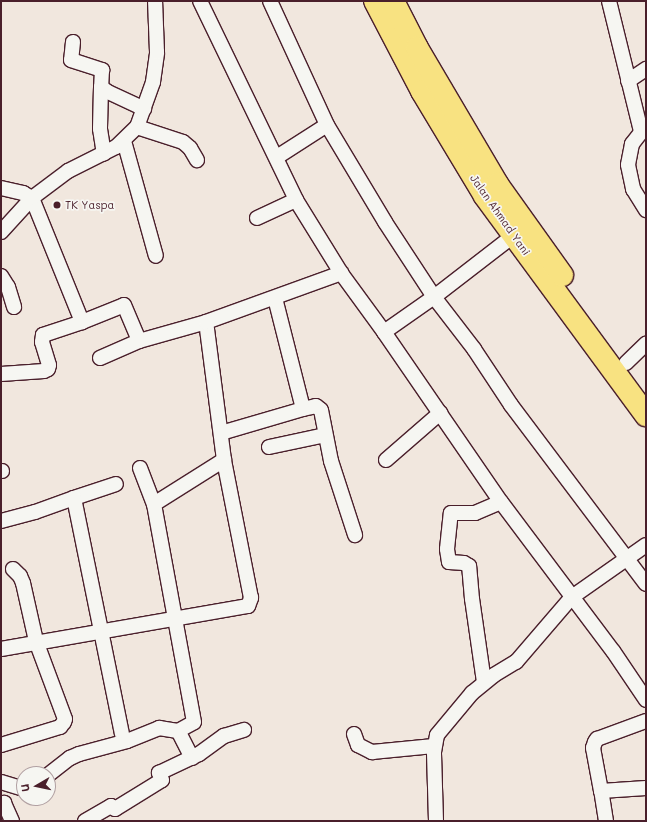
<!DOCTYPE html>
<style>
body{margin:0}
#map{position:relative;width:647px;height:822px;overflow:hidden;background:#f1e7de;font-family:Mali,sans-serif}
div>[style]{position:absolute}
.roads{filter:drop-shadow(1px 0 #4a1f2b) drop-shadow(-1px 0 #4a1f2b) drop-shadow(0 1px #4a1f2b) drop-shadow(0 -1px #4a1f2b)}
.minor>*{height:14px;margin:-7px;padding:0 7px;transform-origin:7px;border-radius:7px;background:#f6f6f2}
.trunk>*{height:22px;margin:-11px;padding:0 11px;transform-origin:11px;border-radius:11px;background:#f8e281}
.dots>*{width:11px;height:11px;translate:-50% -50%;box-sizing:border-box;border:2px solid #f6f6f2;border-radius:50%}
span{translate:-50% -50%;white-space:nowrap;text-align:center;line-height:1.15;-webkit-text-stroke:3.5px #f6f6f2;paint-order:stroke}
.poi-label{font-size:11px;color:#4a1f2b}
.left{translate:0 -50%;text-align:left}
.street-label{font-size:11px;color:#4a1f2b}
.frame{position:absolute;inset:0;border:2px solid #4a1f2b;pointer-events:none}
.north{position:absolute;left:16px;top:766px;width:40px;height:40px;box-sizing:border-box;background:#f6f6f2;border:1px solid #b1a0a2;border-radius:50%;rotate:261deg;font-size:11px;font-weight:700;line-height:16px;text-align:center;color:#4a1f2b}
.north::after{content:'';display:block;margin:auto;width:14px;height:18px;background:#4a1f2b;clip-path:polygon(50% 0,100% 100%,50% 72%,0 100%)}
</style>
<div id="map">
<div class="roads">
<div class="minor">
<i style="left:200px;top:1px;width:221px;rotate:64.2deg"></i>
<i style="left:296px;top:200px;width:86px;rotate:58.3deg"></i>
<i style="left:341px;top:273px;width:73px;rotate:53.9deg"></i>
<i style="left:384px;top:332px;width:206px;rotate:55.5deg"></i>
<i style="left:501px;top:502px;width:186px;rotate:53.1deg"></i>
<i style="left:613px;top:651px;width:59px;rotate:56deg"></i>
<i style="left:270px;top:1px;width:136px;rotate:65.3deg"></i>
<i style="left:327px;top:125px;width:113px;rotate:59.1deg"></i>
<i style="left:385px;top:222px;width:90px;rotate:56.8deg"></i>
<i style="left:434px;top:297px;width:66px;rotate:52.4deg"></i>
<i style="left:474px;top:349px;width:67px;rotate:56.5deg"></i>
<i style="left:511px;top:405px;width:224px;rotate:53deg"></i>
<i style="left:609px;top:1px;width:134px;rotate:76.2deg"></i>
<i style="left:73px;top:42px;width:18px;rotate:96deg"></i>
<i style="left:71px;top:60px;width:33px;rotate:18deg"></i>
<i style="left:102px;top:70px;width:17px;rotate:93deg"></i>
<i style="left:101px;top:87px;width:9px;rotate:36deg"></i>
<i style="left:108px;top:92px;width:40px;rotate:25deg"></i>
<i style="left:628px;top:81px;width:22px;rotate:-34deg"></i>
<i style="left:101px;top:87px;width:42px;rotate:91.4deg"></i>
<i style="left:100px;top:129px;width:25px;rotate:81deg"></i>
<i style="left:646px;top:126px;width:23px;rotate:128deg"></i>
<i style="left:632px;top:144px;width:21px;rotate:101deg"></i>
<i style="left:628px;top:165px;width:25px;rotate:78deg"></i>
<i style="left:633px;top:189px;width:25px;rotate:58deg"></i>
<i style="left:137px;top:127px;width:48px;rotate:18.1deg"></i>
<i style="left:183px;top:142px;width:9px;rotate:41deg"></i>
<i style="left:190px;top:148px;width:14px;rotate:60deg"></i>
<i style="left:124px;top:141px;width:119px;rotate:74.5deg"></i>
<i style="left:277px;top:157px;width:59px;rotate:-32.6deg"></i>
<i style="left:1px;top:188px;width:23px;rotate:13deg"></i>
<i style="left:23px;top:193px;width:10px;rotate:29deg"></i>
<i style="left:32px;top:198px;width:134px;rotate:68deg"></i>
<i style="left:82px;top:322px;width:45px;rotate:-22deg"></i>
<i style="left:124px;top:305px;width:39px;rotate:67deg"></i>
<i style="left:139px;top:341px;width:70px;rotate:-15.8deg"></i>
<i style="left:257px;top:218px;width:43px;rotate:-24.8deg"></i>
<i style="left:1px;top:232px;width:46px;rotate:-47.6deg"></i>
<i style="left:32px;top:198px;width:45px;rotate:-36.9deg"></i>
<i style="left:68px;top:171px;width:54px;rotate:-26.6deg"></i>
<i style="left:116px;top:147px;width:29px;rotate:-44deg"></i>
<i style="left:137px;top:127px;width:48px;rotate:-70.4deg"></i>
<i style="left:153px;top:82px;width:30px;rotate:-82deg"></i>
<i style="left:157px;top:52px;width:51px;rotate:-92.2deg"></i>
<i style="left:1px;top:276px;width:13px;rotate:58deg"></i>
<i style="left:8px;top:287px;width:21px;rotate:73deg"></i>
<i style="left:275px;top:298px;width:114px;rotate:75.8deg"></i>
<i style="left:303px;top:409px;width:13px;rotate:-13deg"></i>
<i style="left:316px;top:406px;width:6px;rotate:39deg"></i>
<i style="left:321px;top:410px;width:52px;rotate:78.9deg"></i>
<i style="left:331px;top:461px;width:78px;rotate:72deg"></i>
<i style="left:384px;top:332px;width:61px;rotate:-35deg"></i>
<i style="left:434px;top:297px;width:100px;rotate:-37.7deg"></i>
<i style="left:100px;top:358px;width:43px;rotate:-23.6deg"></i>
<i style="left:626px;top:363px;width:28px;rotate:-44deg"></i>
<i style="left:1px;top:374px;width:43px;rotate:-4deg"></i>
<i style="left:44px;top:371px;width:4px;rotate:-27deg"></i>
<i style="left:48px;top:369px;width:4px;rotate:-76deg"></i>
<i style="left:49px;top:365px;width:24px;rotate:-107deg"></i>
<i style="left:42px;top:342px;width:7px;rotate:-82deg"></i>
<i style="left:43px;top:335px;width:41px;rotate:-18.4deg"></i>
<i style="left:221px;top:433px;width:85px;rotate:-16.3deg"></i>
<i style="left:269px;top:447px;width:57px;rotate:-12.1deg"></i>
<i style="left:386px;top:460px;width:72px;rotate:-41deg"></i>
<i style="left:140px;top:468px;width:39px;rotate:69deg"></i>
<i style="left:1px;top:471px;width:1px"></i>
<i style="left:74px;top:498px;width:44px;rotate:-18.4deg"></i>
<i style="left:1px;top:521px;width:35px;rotate:-15deg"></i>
<i style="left:35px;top:512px;width:41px;rotate:-19.7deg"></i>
<i style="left:74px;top:498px;width:241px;rotate:78.5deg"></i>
<i style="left:1px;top:649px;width:251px;rotate:-9.9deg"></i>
<i style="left:248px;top:606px;width:9px;rotate:-69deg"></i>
<i style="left:251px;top:598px;width:141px;rotate:-101.1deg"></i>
<i style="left:224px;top:460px;width:139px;rotate:-97.4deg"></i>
<i style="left:206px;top:322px;width:144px;rotate:-19.9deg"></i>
<i style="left:484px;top:682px;width:84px;rotate:-98.2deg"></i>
<i style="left:472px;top:599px;width:33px;rotate:-95deg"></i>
<i style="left:469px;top:566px;width:6px;rotate:-149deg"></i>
<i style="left:464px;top:563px;width:15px;rotate:-176deg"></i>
<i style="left:449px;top:562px;width:13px;rotate:-99deg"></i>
<i style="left:447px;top:549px;width:36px;rotate:-84deg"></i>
<i style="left:451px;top:513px;width:24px"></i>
<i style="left:475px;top:513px;width:28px;rotate:-23deg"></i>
<i style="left:354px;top:734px;width:12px;rotate:70deg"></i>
<i style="left:358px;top:745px;width:16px;rotate:27deg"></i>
<i style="left:372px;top:752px;width:62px;rotate:-5.5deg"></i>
<i style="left:1px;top:745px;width:62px;rotate:-17deg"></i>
<i style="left:60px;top:727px;width:6px;rotate:-51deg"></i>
<i style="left:64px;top:722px;width:3px;rotate:-72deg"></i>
<i style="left:65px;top:719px;width:83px;rotate:-110.4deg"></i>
<i style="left:36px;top:641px;width:59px;rotate:-102.6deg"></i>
<i style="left:23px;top:583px;width:8px;rotate:-113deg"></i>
<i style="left:20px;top:576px;width:10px;rotate:-135deg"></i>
<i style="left:192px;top:758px;width:30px;rotate:-117deg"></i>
<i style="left:178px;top:731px;width:18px;rotate:-29deg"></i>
<i style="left:194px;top:722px;width:222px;rotate:-100.4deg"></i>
<i style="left:154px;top:504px;width:83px;rotate:-32.2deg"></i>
<i style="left:48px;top:775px;width:28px;rotate:-38deg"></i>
<i style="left:70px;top:758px;width:10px;rotate:-24deg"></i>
<i style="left:79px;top:754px;width:50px;rotate:-15.2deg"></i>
<i style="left:127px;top:741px;width:35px;rotate:-22deg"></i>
<i style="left:159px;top:728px;width:19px;rotate:9deg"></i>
<i style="left:1px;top:782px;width:24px;rotate:17deg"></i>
<i style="left:601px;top:791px;width:44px;rotate:-100.5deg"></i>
<i style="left:593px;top:748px;width:6px;rotate:-72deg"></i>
<i style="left:595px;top:742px;width:4px;rotate:-56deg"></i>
<i style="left:597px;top:739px;width:52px;rotate:-20.2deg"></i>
<i style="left:1px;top:805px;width:4px;rotate:-34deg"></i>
<i style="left:4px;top:803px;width:20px;rotate:66deg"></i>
<i style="left:85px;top:821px;width:30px;rotate:-30deg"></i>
<i style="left:111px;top:806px;width:5px;rotate:37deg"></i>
<i style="left:115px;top:809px;width:55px;rotate:-31.7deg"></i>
<i style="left:162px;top:780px;width:8px;rotate:-113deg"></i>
<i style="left:159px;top:773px;width:44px;rotate:-25.4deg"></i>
<i style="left:199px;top:754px;width:31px;rotate:-36deg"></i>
<i style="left:224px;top:736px;width:21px;rotate:-17deg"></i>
<i style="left:436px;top:821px;width:69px;rotate:-91.7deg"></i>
<i style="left:434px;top:752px;width:17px;rotate:-80deg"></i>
<i style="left:437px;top:735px;width:55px;rotate:-50.2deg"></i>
<i style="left:472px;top:693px;width:28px;rotate:-39deg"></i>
<i style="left:494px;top:675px;width:26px;rotate:-31deg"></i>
<i style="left:516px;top:662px;width:86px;rotate:-49.3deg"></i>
<i style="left:572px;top:597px;width:90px;rotate:-35.1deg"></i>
<i style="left:606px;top:821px;width:30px;rotate:-99deg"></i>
<i style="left:601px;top:791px;width:45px;rotate:-3.8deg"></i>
</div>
<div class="trunk">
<i style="left:375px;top:1px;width:102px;rotate:62.4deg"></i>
<i style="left:422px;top:91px;width:122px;rotate:59deg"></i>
<i style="left:485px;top:196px;width:272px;rotate:53.7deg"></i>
<i style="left:393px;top:1px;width:53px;rotate:62.9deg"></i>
<i style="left:417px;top:48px;width:158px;rotate:59.5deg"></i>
<i style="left:497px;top:184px;width:112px;rotate:54.5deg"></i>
</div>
</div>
<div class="dots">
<i style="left:57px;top:205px;background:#4a1f2b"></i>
</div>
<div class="poi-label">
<span class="left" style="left:65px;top:205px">TK Yaspa</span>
</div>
<div class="street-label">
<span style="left:500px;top:215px;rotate:55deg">Jalan Ahmad Yani</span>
</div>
<div class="frame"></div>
<div class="north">U</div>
</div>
